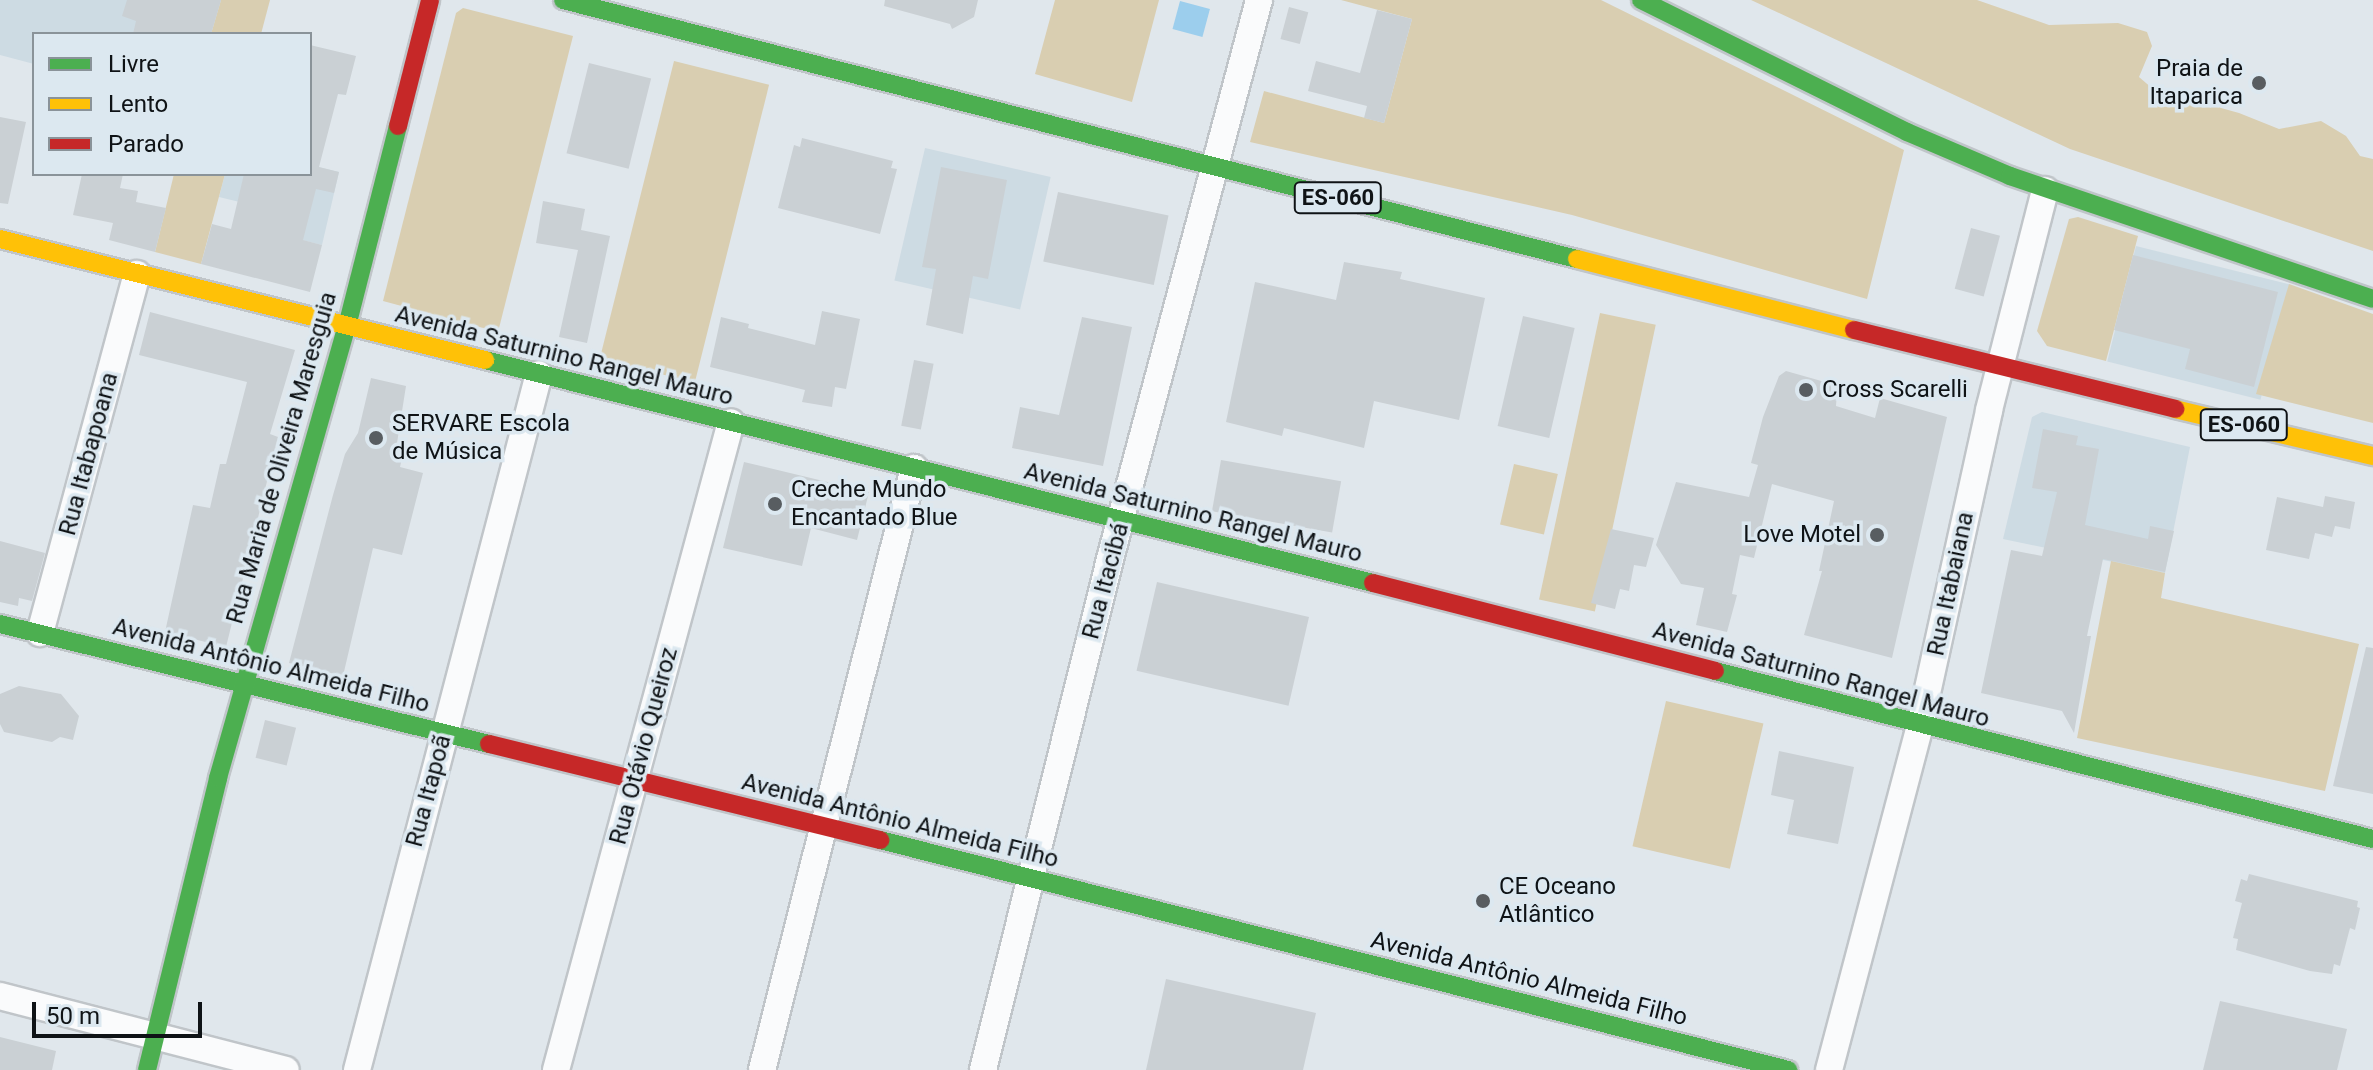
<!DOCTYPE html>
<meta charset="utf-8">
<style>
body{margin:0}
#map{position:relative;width:2373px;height:1070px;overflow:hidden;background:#e0e7ec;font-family:Roboto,sans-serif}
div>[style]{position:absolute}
.built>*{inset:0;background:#cddbe3;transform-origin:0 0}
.green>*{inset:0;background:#d9ceb1;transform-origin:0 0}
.water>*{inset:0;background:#9cceed;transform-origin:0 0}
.building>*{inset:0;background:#cad0d4;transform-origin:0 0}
.roads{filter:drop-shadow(2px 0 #c0c5c9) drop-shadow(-2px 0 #c0c5c9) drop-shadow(0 2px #c0c5c9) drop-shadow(0 -2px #c0c5c9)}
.street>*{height:26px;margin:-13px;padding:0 13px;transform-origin:13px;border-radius:13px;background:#fafbfc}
.fast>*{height:18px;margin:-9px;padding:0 9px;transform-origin:9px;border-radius:9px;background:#4caf50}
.slow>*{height:18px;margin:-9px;padding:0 9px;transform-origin:9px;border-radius:9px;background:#ffc107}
.jam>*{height:18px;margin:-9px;padding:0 9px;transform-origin:9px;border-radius:9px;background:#c62828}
.dots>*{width:22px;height:22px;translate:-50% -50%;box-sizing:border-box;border:4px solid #dce8f0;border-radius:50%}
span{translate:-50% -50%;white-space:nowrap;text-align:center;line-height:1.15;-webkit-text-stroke:7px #dce8f0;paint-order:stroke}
.shield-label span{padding:2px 6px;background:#dce8f0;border:2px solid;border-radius:6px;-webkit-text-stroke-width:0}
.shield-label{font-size:22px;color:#0f1316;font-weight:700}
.poi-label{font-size:24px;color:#0f1316}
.right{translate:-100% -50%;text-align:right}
.left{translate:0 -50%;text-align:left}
.street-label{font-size:24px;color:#0f1316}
.legend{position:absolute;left:32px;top:32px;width:280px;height:144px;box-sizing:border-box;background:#dce8f0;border:2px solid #8a9399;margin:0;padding:10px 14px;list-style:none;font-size:24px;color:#0f1316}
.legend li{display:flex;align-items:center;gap:16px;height:40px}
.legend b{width:40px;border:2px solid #8a9399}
.scale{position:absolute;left:32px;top:1002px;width:170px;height:36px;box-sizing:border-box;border:4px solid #0f1316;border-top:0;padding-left:10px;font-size:24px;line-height:28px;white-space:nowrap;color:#0f1316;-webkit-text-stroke:6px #dce8f0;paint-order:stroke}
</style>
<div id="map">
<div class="built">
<i style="clip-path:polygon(0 0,221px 0,211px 34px,34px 34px,34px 64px,0 55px)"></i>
<i style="left:925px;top:148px;width:129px;height:136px;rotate:13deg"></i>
<i style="clip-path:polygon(310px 165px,339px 172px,322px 245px,282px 235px,288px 214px,219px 197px,225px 174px,310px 174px)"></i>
<i style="left:2136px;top:246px;width:158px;height:119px;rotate:14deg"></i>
<i style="clip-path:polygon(2042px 412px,2190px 447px,2165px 573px,2003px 539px,2032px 417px)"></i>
</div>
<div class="green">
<i style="clip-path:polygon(221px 0,270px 0,261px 34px,211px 34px)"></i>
<i style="clip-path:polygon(1055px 0,1159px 0,1132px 102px,1035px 74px)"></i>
<i style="clip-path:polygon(1341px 0,1601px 0,1904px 150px,1867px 299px,1572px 215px,1250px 142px,1264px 91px,1384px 123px,1412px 19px)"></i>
<i style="clip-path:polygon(1751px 0,1977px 0,2049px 25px,2118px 23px,2147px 32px,2152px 46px,2139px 77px,2153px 89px,2239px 113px,2279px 129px,2321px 121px,2346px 136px,2360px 156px,2373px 159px,2373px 251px,2070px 149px)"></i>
<i style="clip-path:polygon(463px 8px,573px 36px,498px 332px,383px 301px,456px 13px)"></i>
<i style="left:674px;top:61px;width:98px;height:307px;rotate:14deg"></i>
<i style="clip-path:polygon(174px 174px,225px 174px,201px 264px,155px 252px)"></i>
<i style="clip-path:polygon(2078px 217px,2138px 236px,2106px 361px,2047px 346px,2037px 331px,2069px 219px)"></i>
<i style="clip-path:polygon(2289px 284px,2373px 314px,2373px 423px,2256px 394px)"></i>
<i style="left:1600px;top:313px;width:57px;height:293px;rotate:12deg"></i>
<i style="left:1514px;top:464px;width:45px;height:62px;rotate:13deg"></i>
<i style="clip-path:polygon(2111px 561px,2165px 573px,2161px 598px,2359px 644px,2325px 791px,2077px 738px)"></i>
<i style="left:1666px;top:701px;width:100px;height:149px;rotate:13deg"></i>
</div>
<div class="water">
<i style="left:1180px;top:1px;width:31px;height:29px;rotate:15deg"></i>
</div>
<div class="building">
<i style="clip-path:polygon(127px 0,221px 0,211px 34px,133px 34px,136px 21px,122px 16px)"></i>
<i style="clip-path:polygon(885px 0,978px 0,974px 17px,952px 29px,950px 24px,884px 6px)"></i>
<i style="left:1289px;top:7px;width:20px;height:33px;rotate:15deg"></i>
<i style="clip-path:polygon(1377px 10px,1412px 19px,1384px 123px,1364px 118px,1367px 106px,1308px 91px,1316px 61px,1360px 73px)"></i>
<i style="clip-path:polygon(310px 45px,356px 56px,346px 95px,338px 94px,319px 167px,339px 172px,334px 193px,316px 189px,303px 240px,322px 245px,310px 292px,201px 264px,212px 224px,231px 229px,244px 174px,310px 174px)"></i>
<i style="left:589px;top:63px;width:64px;height:93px;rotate:14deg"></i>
<i style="clip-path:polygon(0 117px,26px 122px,8px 204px,0 203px)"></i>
<i style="clip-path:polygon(802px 138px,893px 161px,891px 168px,897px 169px,880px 234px,778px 208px,794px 145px,800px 147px)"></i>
<i style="clip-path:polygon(941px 167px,1007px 180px,988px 279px,973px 276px,963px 334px,926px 325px,936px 269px,922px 267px)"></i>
<i style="clip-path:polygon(82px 174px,123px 174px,120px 188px,138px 191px,136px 202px,166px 208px,155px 252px,109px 240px,113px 223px,73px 215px)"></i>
<i style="left:1058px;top:192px;width:113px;height:71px;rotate:12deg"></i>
<i style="clip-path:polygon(543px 201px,585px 209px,581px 230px,610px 236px,587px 343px,559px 337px,578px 250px,536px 243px)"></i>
<i style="left:1971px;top:228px;width:30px;height:63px;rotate:15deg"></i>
<i style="clip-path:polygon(2133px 255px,2278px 292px,2254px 387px,2185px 369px,2190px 349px,2114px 330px)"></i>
<i style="clip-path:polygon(1344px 262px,1402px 272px,1400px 279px,1485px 298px,1459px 420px,1374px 401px,1364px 448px,1284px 428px,1282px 436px,1226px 422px,1255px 282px,1336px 300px)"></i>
<i style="clip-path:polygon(822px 311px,860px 319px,846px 389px,835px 387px,832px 407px,802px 402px,805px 390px,710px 367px,721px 317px,749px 324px,748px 328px,815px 345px)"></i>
<i style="clip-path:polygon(150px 312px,295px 350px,270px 434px,278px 437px,226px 647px,165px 632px,193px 505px,210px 508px,220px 464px,226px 464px,247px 382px,139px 355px)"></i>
<i style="left:1523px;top:316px;width:53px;height:113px;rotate:13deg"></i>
<i style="clip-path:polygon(1082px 317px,1132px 327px,1103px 466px,1012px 448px,1020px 407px,1059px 415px)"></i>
<i style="left:914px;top:360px;width:20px;height:67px;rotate:11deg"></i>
<i style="clip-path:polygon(1786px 371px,1832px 384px,1837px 391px,1836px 406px,1875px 418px,1880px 398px,1947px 417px,1892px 658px,1804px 635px,1822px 571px,1819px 571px,1834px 501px,1772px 484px,1754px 558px,1740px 555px,1732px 594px,1737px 595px,1727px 632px,1696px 625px,1704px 588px,1681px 584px,1656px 545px,1676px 482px,1749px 497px,1758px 465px,1751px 463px,1763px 417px,1779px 376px)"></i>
<i style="clip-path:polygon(371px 378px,406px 386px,397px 443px,405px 445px,400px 467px,423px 473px,402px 555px,373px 548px,343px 676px,289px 663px,333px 495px,345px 454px,358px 433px)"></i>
<i style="clip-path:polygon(2043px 429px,2078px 436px,2076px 445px,2099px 449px,2085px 525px,2148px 539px,2150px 526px,2174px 531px,2165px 572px,2103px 559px,2087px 636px,2091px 636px,2074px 733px,2062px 711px,1981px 693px,2011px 550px,2042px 556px,2057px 492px,2032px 488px)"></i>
<i style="left:1221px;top:460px;width:122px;height:52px;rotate:10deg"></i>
<i style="clip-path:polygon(744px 462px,869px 492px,857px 540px,811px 528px,802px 566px,723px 548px)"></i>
<i style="clip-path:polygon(2325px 496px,2355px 502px,2350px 529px,2335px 526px,2332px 537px,2315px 533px,2309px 559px,2266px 550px,2277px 497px,2323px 507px)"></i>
<i style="clip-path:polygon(1611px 529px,1654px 538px,1646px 567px,1634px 565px,1629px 591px,1620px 589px,1615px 609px,1591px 603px)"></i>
<i style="clip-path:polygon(0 541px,45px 553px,32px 601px,19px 598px,18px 606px,0 602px)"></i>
<i style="left:1157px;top:582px;width:156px;height:91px;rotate:13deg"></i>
<i style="clip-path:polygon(2366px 647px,2373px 648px,2373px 794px,2333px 786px)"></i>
<i style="clip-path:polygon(19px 686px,61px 694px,79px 716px,73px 740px,60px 737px,52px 742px,4px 732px,0 724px,0 694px)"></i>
<i style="left:265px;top:720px;width:32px;height:39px;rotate:14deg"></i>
<i style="clip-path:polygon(1779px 751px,1854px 767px,1838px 844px,1787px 834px,1794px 800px,1771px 795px)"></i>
<i style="clip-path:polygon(2249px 874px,2358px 901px,2357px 907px,2360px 908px,2355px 930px,2350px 928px,2340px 966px,2334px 964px,2332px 974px,2310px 971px,2236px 950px,2238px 939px,2233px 938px,2242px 903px,2235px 901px,2241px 879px,2247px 881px)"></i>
<i style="clip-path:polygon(1166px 979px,1316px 1013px,1303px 1070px,1146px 1070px)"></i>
<i style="clip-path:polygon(2220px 1001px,2347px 1029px,2337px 1070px,2203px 1070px)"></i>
<i style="clip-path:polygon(0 1037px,56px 1051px,52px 1070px,0 1070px)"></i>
</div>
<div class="roads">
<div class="street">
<i style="left:40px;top:633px;width:372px;rotate:-74.9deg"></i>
<i style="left:0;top:996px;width:295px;rotate:14.5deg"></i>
<i style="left:357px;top:1070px;width:719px;rotate:-75.35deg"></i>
<i style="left:556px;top:1070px;width:671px;rotate:-74.89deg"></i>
<i style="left:762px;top:1070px;width:621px;rotate:-75.83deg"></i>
<i style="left:983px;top:1070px;width:527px;rotate:-76.04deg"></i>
<i style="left:1110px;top:559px;width:579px;rotate:-75.07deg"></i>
<i style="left:1829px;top:1070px;width:357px;rotate:-75.2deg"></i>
<i style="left:1920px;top:725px;width:322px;rotate:-77.6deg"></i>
<i style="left:1989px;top:410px;width:227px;rotate:-75.7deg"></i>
</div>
<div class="fast">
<i style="left:563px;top:0;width:1047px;rotate:14.33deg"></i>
<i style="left:1641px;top:0;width:297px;rotate:26.4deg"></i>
<i style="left:1907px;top:132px;width:112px;rotate:23.1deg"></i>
<i style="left:2010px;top:176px;width:383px;rotate:18.7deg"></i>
<i style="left:485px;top:360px;width:916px;rotate:14.1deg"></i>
<i style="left:0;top:624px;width:504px;rotate:13.79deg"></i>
<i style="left:1715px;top:671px;width:679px;rotate:14.32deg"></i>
<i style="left:880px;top:840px;width:937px;rotate:14.21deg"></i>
<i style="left:147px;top:1070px;width:301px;rotate:-76.3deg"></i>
<i style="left:218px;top:778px;width:470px;rotate:-74.1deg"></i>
<i style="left:347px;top:326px;width:206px;rotate:-75.7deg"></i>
</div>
<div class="slow">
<i style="left:0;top:239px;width:500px;rotate:14deg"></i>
<i style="left:1577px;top:259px;width:286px;rotate:14.4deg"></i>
<i style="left:2175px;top:409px;width:204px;rotate:13.4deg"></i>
</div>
<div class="jam">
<i style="left:398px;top:126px;width:130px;rotate:-75.7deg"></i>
<i style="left:1854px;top:330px;width:331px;rotate:13.8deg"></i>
<i style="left:1373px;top:583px;width:353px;rotate:14.4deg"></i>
<i style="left:489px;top:744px;width:403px;rotate:13.8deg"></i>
</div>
</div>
<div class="dots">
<i style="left:2259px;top:83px;background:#585d61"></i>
<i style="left:1806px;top:390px;background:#585d61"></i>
<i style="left:376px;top:438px;background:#585d61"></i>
<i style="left:775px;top:504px;background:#585d61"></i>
<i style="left:1877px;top:535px;background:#585d61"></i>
<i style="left:1483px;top:901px;background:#585d61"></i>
</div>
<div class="shield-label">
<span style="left:1338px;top:198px">ES-060</span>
<span style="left:2244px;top:425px">ES-060</span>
</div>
<div class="poi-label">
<span class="right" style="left:2243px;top:83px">Praia de<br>Itaparica</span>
<span class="left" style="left:1822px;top:390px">Cross Scarelli</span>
<span class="left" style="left:392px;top:438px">SERVARE Escola<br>de Música</span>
<span class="left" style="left:791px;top:504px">Creche Mundo<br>Encantado Blue</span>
<span class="right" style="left:1861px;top:535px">Love Motel</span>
<span class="left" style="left:1499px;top:901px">CE Oceano<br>Atlântico</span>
</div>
<div class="street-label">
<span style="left:564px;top:356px;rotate:14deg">Avenida Saturnino Rangel Mauro</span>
<span style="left:89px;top:454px;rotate:-75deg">Rua Itabapoana</span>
<span style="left:282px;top:458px;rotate:-74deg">Rua Maria de Oliveira Maresguia</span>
<span style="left:1193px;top:513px;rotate:14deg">Avenida Saturnino Rangel Mauro</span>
<span style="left:1106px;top:581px;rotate:-75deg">Rua Itacibá</span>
<span style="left:1951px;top:584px;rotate:-78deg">Rua Itabaiana</span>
<span style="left:271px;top:666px;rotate:14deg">Avenida Antônio Almeida Filho</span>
<span style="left:1821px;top:675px;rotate:15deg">Avenida Saturnino Rangel Mauro</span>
<span style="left:644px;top:746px;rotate:-75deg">Rua Otávio Queiroz</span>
<span style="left:429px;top:791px;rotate:-75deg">Rua Itapoã</span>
<span style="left:900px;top:821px;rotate:14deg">Avenida Antônio Almeida Filho</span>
<span style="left:1529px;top:979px;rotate:14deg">Avenida Antônio Almeida Filho</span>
</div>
<ul class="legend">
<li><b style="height:10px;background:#4caf50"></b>Livre</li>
<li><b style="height:10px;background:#ffc107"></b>Lento</li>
<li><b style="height:10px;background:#c62828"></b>Parado</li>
</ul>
<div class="scale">50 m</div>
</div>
